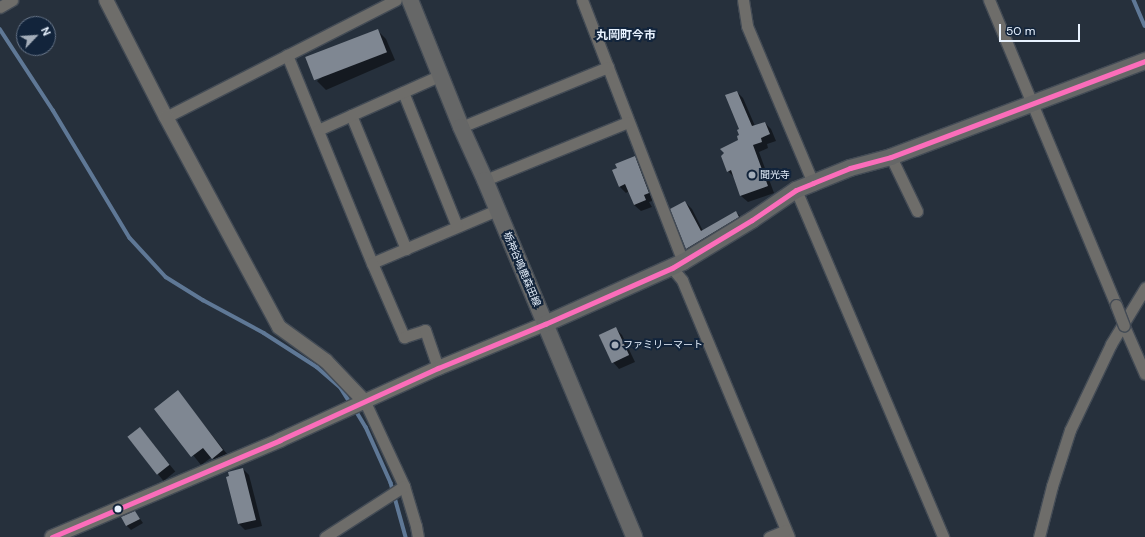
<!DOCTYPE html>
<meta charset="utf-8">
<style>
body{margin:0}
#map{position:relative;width:1145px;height:537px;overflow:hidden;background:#26303c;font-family:"DM Sans","Noto Sans JP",sans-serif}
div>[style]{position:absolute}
.shadow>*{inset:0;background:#0007;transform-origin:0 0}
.stream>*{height:3.5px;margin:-1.75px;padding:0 1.75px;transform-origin:1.75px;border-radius:1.75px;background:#5f7896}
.building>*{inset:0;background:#7f8792;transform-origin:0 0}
.roads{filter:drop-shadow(1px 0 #434b55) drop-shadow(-1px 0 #434b55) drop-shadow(0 1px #434b55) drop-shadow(0 -1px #434b55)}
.minor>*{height:11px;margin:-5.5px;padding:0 5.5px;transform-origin:5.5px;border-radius:5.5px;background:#6e6d6a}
.tertiary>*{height:14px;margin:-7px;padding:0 7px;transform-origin:7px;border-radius:7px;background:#6e6d6a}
.secondary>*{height:16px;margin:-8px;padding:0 8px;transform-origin:8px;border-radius:8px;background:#666767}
.bridges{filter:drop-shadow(1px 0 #434b55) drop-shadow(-1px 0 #434b55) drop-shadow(0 1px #434b55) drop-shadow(0 -1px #434b55)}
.minor-bridge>*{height:11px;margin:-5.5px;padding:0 5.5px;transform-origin:5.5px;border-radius:5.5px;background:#6e6d6a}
.bus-1>*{height:5px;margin:-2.5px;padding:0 2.5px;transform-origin:2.5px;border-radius:2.5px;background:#fb6dba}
.dots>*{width:11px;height:11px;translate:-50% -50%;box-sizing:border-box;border:2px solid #12243b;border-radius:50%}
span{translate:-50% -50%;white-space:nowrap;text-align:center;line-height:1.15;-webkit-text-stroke:4px #12243b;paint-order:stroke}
.poi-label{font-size:10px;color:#e8f2fe}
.left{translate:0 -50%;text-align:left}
.street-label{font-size:10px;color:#e8f2fe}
.quarter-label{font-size:12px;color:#e8f2fe;font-weight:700}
.north{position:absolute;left:16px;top:16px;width:40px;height:40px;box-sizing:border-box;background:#12243b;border:1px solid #687689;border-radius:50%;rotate:65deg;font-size:11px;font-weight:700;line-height:16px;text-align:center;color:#e8f2fe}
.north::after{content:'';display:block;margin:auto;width:14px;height:18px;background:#a4aeba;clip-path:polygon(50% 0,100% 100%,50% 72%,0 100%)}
.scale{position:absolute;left:999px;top:24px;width:81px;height:18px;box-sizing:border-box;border:2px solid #e8f2fe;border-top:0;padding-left:5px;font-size:12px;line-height:14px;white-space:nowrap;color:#e8f2fe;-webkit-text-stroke:3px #12243b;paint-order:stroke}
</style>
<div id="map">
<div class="shadow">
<i style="clip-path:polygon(378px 31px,386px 39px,395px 60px,326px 90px,317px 81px)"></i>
<i style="clip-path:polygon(737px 92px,743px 98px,755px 126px,765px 123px,771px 129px,776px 141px,767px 144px,768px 148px,759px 152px,774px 193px,748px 202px,741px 196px,735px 178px,728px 171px,741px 136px)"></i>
<i style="clip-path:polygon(634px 157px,641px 163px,655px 200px,649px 202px,652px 207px,641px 211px,634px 205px,629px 191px,626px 193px,619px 186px)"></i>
<i style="clip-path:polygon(685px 202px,692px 209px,703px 231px,736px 212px,743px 219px,693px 255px,687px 249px,671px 209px)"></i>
<i style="clip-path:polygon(616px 329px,622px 335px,635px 362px,619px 369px,613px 362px)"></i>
<i style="clip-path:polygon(178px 392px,231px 459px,221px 467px,212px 457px,201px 465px,156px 409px)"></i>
<i style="left:140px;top:428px;width:56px;height:15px;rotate:51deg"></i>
<i style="clip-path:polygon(243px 469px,249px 475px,262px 526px,245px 530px,239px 524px)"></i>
<i style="clip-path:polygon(135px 512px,143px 523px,131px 530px,127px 526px)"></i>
</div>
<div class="stream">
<i style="left:1134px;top:0;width:28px;rotate:67deg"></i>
<i style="left:0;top:29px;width:97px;rotate:56.8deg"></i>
<i style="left:53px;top:110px;width:149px;rotate:59deg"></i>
<i style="left:130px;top:238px;width:53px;rotate:47.3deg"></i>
<i style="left:166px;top:277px;width:44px;rotate:31.9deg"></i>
<i style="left:203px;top:300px;width:69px;rotate:28.4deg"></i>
<i style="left:264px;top:333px;width:63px;rotate:32.7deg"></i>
<i style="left:317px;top:367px;width:32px;rotate:41deg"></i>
<i style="left:341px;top:388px;width:19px;rotate:58deg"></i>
<i style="left:355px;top:409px;width:21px;rotate:59deg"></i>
<i style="left:366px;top:427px;width:61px;rotate:65.9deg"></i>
<i style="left:391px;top:483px;width:56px;rotate:74.5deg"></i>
</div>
<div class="building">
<i style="left:378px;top:29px;width:25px;height:78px;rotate:69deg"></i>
<i style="clip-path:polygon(737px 91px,752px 126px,765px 122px,770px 134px,761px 138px,762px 142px,753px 145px,768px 186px,740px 196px,731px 170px,727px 172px,721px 156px,724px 153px,720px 149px,738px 140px,737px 136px,739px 135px,737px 130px,739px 129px,725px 95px)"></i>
<i style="clip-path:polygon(635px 156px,649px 193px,644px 195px,646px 200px,634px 205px,625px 184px,619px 187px,612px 170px,617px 168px,615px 164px)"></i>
<i style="clip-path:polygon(685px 201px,701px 231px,736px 211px,739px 217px,686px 249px,670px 209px)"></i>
<i style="left:616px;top:327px;width:31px;height:19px;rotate:65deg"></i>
<i style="clip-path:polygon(178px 390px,223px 450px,212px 459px,203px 448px,191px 457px,154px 409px)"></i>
<i style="left:140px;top:427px;width:48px;height:16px;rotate:52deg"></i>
<i style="clip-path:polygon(243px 468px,256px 520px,238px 524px,226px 477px,229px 476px,228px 472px)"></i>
<i style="clip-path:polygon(135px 511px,140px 519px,126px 526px,121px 517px)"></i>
</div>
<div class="roads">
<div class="minor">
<i style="left:582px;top:0;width:281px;rotate:68.9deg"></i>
<i style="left:743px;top:0;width:26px;rotate:81deg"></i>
<i style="left:747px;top:26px;width:170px;rotate:67.2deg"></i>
<i style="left:989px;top:0;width:330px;rotate:67.4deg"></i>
<i style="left:0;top:7px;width:14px;rotate:-30deg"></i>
<i style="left:287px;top:55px;width:225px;rotate:67.8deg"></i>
<i style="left:372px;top:263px;width:136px;rotate:-23deg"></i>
<i style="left:403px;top:92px;width:144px;rotate:68.1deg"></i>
<i style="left:351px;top:115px;width:145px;rotate:67.7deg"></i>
<i style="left:166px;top:117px;width:258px;rotate:-27deg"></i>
<i style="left:461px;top:127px;width:159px;rotate:-22.2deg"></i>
<i style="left:318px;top:130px;width:135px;rotate:-24.1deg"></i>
<i style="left:891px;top:157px;width:60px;rotate:64.3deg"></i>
<i style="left:485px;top:180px;width:154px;rotate:-22.1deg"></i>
<i style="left:796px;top:190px;width:377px;rotate:67deg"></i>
<i style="left:372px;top:263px;width:81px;rotate:66.6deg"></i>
<i style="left:404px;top:337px;width:22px;rotate:-18deg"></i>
<i style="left:425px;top:330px;width:40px;rotate:71.1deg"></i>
<i style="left:672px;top:268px;width:16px;rotate:50deg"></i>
<i style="left:682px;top:280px;width:278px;rotate:67.4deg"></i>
<i style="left:1124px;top:326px;width:52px;rotate:66.4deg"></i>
<i style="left:365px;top:402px;width:93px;rotate:65.1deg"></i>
<i style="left:404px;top:486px;width:42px;rotate:73.3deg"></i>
<i style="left:416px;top:526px;width:11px;rotate:80deg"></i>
<i style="left:325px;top:537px;width:94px;rotate:-32.8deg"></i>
<i style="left:769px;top:537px;width:18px;rotate:-22deg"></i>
<i style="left:1039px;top:537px;width:53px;rotate:-75.7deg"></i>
<i style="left:1052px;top:486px;width:59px;rotate:-72.2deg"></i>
<i style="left:1070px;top:430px;width:95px;rotate:-64.5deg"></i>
<i style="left:1111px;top:344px;width:66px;rotate:-58.7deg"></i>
</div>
<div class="tertiary">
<i style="left:106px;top:0;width:131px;rotate:62.9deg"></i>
<i style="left:166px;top:117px;width:238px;rotate:61.7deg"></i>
<i style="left:279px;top:327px;width:58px;rotate:35.9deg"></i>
<i style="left:326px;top:361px;width:57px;rotate:46.4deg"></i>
<i style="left:52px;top:537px;width:248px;rotate:-23deg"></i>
<i style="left:280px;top:440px;width:174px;rotate:-24.5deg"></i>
<i style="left:438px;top:368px;width:116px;rotate:-22.4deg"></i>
</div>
<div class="secondary">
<i style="left:410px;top:0;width:137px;rotate:68.1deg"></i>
<i style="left:461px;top:127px;width:58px;rotate:65.6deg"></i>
<i style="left:485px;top:180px;width:387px;rotate:67.3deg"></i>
<i style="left:545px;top:324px;width:151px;rotate:-24.2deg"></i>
<i style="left:683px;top:262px;width:81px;rotate:-31.3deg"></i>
<i style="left:752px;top:220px;width:53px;rotate:-34.3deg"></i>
<i style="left:796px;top:190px;width:18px;rotate:-22deg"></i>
<i style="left:813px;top:183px;width:40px;rotate:-22deg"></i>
<i style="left:850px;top:168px;width:42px;rotate:-15deg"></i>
<i style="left:891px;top:157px;width:272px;rotate:-20.7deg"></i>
</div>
</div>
<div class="bridges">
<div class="minor-bridge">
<i style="left:1116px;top:305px;width:22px;rotate:69deg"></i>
</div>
</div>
<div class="bus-1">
<i style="left:52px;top:537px;width:248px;rotate:-23deg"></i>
<i style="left:280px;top:440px;width:174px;rotate:-24.5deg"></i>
<i style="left:438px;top:368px;width:116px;rotate:-22.4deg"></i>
<i style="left:545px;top:324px;width:139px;rotate:-23.8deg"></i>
<i style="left:672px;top:268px;width:93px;rotate:-31deg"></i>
<i style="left:752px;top:220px;width:53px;rotate:-34.3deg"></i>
<i style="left:796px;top:190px;width:18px;rotate:-22deg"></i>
<i style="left:813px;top:183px;width:40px;rotate:-22deg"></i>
<i style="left:850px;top:168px;width:42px;rotate:-15deg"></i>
<i style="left:891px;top:157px;width:272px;rotate:-20.7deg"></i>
</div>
<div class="dots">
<i style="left:752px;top:175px;background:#a4aeba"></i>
<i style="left:615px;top:345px;background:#a4aeba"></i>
<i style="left:118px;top:509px;background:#e8f2fe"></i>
</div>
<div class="poi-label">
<span class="left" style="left:760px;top:175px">聞光寺</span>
<span class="left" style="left:623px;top:345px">ファミリーマート</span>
</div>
<div class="street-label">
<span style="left:522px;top:269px;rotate:67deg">栃神谷鳴鹿森田線</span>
</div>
<div class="quarter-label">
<span style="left:626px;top:36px">丸岡町今市</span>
</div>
<div class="north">N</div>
<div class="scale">50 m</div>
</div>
